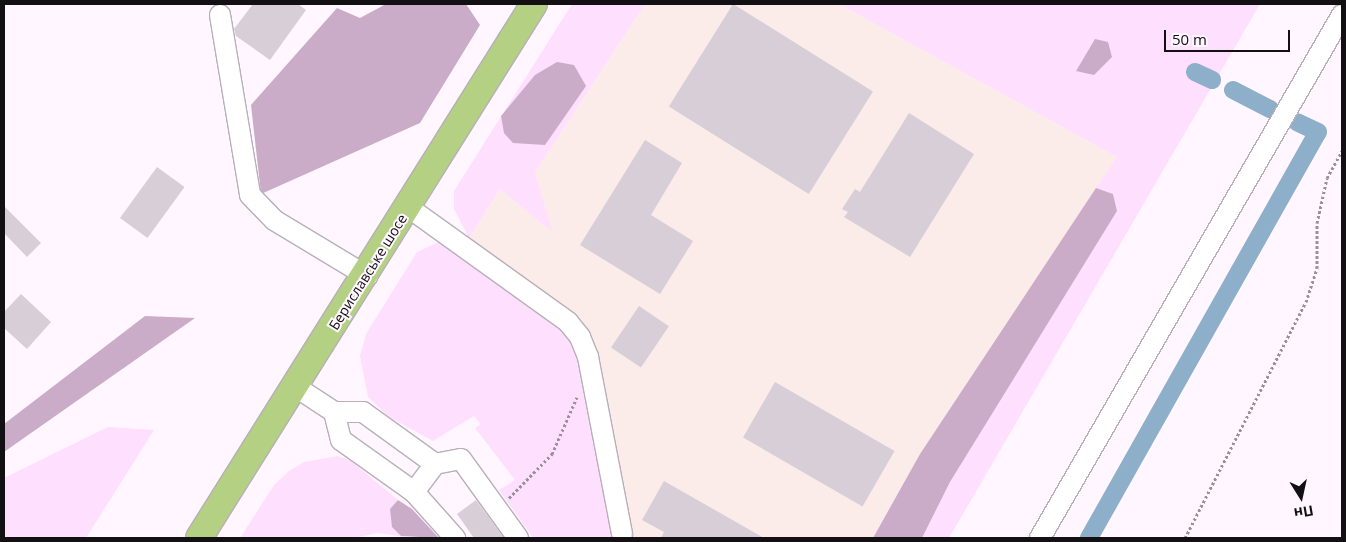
<!DOCTYPE html>
<meta charset="utf-8">
<style>
body{margin:0}
#map{position:relative;width:1346px;height:542px;overflow:hidden;background:#fff6ff;font-family:"Open Sans",sans-serif}
div>[style]{position:absolute}
.industrial>*{inset:0;background:#fbebe9}
.green>*{inset:0;background:#fedffe}
.forest>*{inset:0;background:#caacc9}
.canal>*{height:18px;margin:-9px;padding:0 9px;transform-origin:9px;border-radius:9px;background:#8eafc9}
.building>*{inset:0;background:#d7ced7;transform-origin:0 0}
.path>*{height:3px;margin-top:-1.5px;transform-origin:0;background:repeating-linear-gradient(90deg,#989298 0 2.5px,transparent 0 5px)}
.roads{filter:drop-shadow(1px 0 #b8afb8) drop-shadow(-1px 0 #b8afb8) drop-shadow(0 1px #b8afb8) drop-shadow(0 -1px #b8afb8)}
.minor>*{height:20px;margin:-10px;padding:0 10px;transform-origin:10px;border-radius:10px;background:#fff}
.major>*{height:26px;margin:-13px;padding:0 13px;transform-origin:13px;border-radius:13px;background:#b3d083}
span{translate:-50% -50%;white-space:nowrap;text-align:center;line-height:1.15;-webkit-text-stroke:4px #fff6ff;paint-order:stroke}
.street-label{font-size:14px;color:#131013}
.frame{position:absolute;inset:0;border:5px solid #131013;pointer-events:none}
.north{position:absolute;left:1276px;top:472px;width:50px;height:50px;-webkit-text-stroke:4px #fff6ff;paint-order:stroke;rotate:170deg;font-size:14px;font-weight:700;line-height:20px;text-align:center;color:#131013}
.north::after{content:'';display:block;margin:auto;width:18px;height:22px;background:#131013;clip-path:polygon(50% 0,100% 100%,50% 72%,0 100%)}
.scale{position:absolute;left:1164px;top:30px;width:126px;height:22px;box-sizing:border-box;border:2px solid #131013;border-top:0;padding-left:6px;font-size:15px;line-height:18px;white-space:nowrap;color:#131013;-webkit-text-stroke:4px #fff6ff;paint-order:stroke}
</style>
<div id="map">
<div class="industrial">
<i style="clip-path:polygon(645px 4px,839px 4px,1117px 157px,920px 454px,873px 538px,630px 538px,600px 368px,586px 335px,469px 238px,500px 189px,551px 231px,535px 172px)"></i>
</div>
<div class="green">
<i style="clip-path:polygon(572px 4px,645px 4px,535px 172px,552px 232px,500px 189px,469px 238px,454px 209px,454px 191px)"></i>
<i style="clip-path:polygon(839px 4px,1260px 4px,949px 538px,922px 538px,950px 482px,1117px 211px,1113px 194px,1096px 188px,1117px 157px)"></i>
<i style="clip-path:polygon(439px 242px,452px 247px,578px 343px,614px 538px,533px 538px,499px 490px,515px 480px,475px 428px,481px 424px,474px 416px,433px 441px,389px 417px,368px 397px,360px 356px,366px 334px,417px 252px)"></i>
<i style="clip-path:polygon(108px 427px,154px 430px,86px 538px,4px 538px,4px 478px)"></i>
<i style="clip-path:polygon(338px 456px,351px 461px,398px 500px,390px 509px,404px 537px,378px 533px,353px 538px,240px 538px,274px 485px,289px 471px,304px 462px)"></i>
</div>
<div class="forest">
<i style="clip-path:polygon(386px 4px,466px 4px,480px 25px,420px 123px,261px 194px,251px 105px,337px 8px,360px 18px)"></i>
<i style="clip-path:polygon(1095px 39px,1108px 42px,1112px 57px,1094px 75px,1076px 71px)"></i>
<i style="clip-path:polygon(557px 62px,574px 65px,586px 86px,545px 145px,513px 143px,504px 133px,501px 116px,535px 75px)"></i>
<i style="clip-path:polygon(1096px 188px,1113px 194px,1117px 211px,950px 482px,922px 538px,873px 538px,920px 454px)"></i>
<i style="clip-path:polygon(145px 316px,195px 318px,4px 452px,4px 424px)"></i>
<i style="clip-path:polygon(398px 500px,412px 509px,439px 538px,401px 536px,392px 527px,390px 509px)"></i>
</div>
<div class="canal">
<i style="left:1195px;top:72px;width:19px;rotate:25deg"></i>
<i style="left:1233px;top:90px;width:42px;rotate:27.2deg"></i>
<i style="left:1089px;top:538px;width:466px;rotate:-60.6deg"></i>
<i style="left:1318px;top:132px;width:23px;rotate:-155deg"></i>
</div>
<div class="building">
<i style="clip-path:polygon(253px 4px,298px 4px,306px 10px,270px 60px,236px 36px,234px 29px)"></i>
<i style="left:733px;top:4px;width:165px;height:121px;rotate:32deg"></i>
<i style="clip-path:polygon(909px 113px,974px 154px,910px 257px,844px 217px,848px 212px,842px 209px,855px 189px,860px 192px)"></i>
<i style="clip-path:polygon(645px 140px,682px 163px,651px 215px,693px 241px,660px 294px,580px 245px)"></i>
<i style="left:157px;top:167px;width:34px;height:63px;rotate:36deg"></i>
<i style="clip-path:polygon(4px 206px,41px 243px,27px 257px,4px 233px)"></i>
<i style="clip-path:polygon(21px 294px,51px 322px,27px 349px,4px 328px,4px 312px)"></i>
<i style="left:639px;top:306px;width:36px;height:50px;rotate:34deg"></i>
<i style="left:775px;top:382px;width:138px;height:64px;rotate:30deg"></i>
<i style="clip-path:polygon(664px 481px,764px 538px,661px 538px,664px 532px,642px 520px)"></i>
<i style="clip-path:polygon(476px 500px,504px 538px,474px 538px,457px 514px)"></i>
</div>
<div class="path">
<i style="left:509px;top:498px;width:62px;rotate:-45.7deg"></i>
<i style="left:552px;top:454px;width:62px;rotate:-66.3deg"></i>
<i style="left:1185px;top:538px;width:265px;rotate:-62.9deg"></i>
<i style="left:1306px;top:302px;width:36px;rotate:-72deg"></i>
<i style="left:1317px;top:268px;width:45px;rotate:-90deg"></i>
<i style="left:1317px;top:223px;width:46px;rotate:-77.5deg"></i>
<i style="left:1327px;top:178px;width:31px;rotate:-61deg"></i>
</div>
<div class="roads">
<div class="minor">
<i style="left:220px;top:15px;width:182px;rotate:80.5deg"></i>
<i style="left:250px;top:195px;width:35px;rotate:46deg"></i>
<i style="left:274px;top:220px;width:109px;rotate:31.1deg"></i>
<i style="left:408px;top:207px;width:197px;rotate:35.7deg"></i>
<i style="left:568px;top:322px;width:19px;rotate:51deg"></i>
<i style="left:580px;top:337px;width:22px;rotate:68deg"></i>
<i style="left:588px;top:357px;width:180px;rotate:79.1deg"></i>
<i style="left:296px;top:387px;width:45px;rotate:33.3deg"></i>
<i style="left:334px;top:412px;width:29px"></i>
<i style="left:363px;top:412px;width:89px;rotate:35.8deg"></i>
<i style="left:334px;top:412px;width:29px;rotate:76deg"></i>
<i style="left:341px;top:440px;width:90px;rotate:35.5deg"></i>
<i style="left:414px;top:492px;width:62px;rotate:48.3deg"></i>
<i style="left:414px;top:492px;width:35px;rotate:-53deg"></i>
<i style="left:435px;top:464px;width:26px;rotate:-11deg"></i>
<i style="left:461px;top:459px;width:97px;rotate:54.2deg"></i>
<i style="left:1040px;top:538px;width:604px;rotate:-60deg"></i>
</div>
<div class="major">
<i style="left:199px;top:538px;width:630px;rotate:-57.9deg"></i>
</div>
</div>
<div class="street-label">
<span style="left:368px;top:272px;rotate:-58deg">Бериславське шосе</span>
</div>
<div class="frame"></div>
<div class="north">Пн</div>
<div class="scale">50 m</div>
</div>
